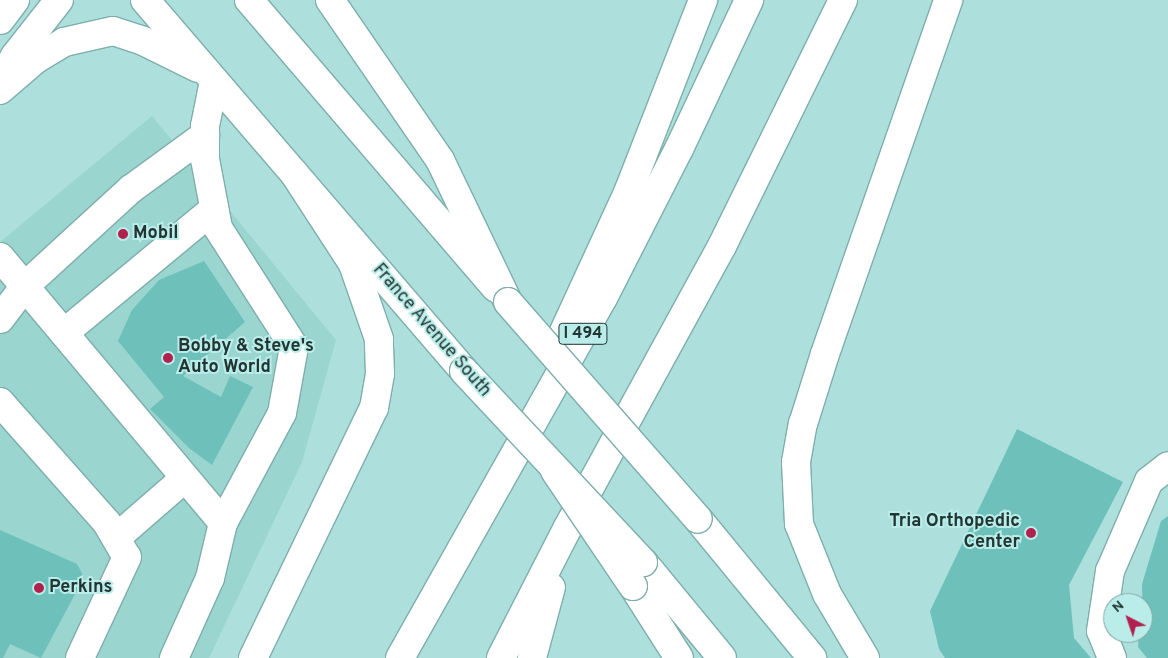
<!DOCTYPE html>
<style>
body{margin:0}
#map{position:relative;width:1168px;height:658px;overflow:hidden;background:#ade0dc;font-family:Overpass,sans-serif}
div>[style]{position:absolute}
.built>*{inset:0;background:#9ad5d0}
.building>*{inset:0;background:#6ec0ba}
.roads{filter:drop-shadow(1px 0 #7daeaa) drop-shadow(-1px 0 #7daeaa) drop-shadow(0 1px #7daeaa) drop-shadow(0 -1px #7daeaa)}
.minor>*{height:28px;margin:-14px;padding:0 14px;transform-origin:14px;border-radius:14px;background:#fff}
.major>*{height:28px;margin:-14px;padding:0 14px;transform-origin:14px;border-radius:14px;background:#fff}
.highway>*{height:28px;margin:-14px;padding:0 14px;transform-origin:14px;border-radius:14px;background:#fff}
.bridges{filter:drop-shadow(1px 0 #7daeaa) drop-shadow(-1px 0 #7daeaa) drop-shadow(0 1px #7daeaa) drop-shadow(0 -1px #7daeaa)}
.major-bridge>*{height:28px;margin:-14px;padding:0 14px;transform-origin:14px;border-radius:14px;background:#fff}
.highway-bridge>*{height:28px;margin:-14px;padding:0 14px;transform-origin:14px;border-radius:14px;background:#fff}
.dots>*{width:14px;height:14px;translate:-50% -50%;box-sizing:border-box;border:2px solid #baede9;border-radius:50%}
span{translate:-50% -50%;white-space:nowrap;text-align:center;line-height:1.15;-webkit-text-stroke:4px #baede9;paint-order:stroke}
.shield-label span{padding:1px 4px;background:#baede9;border:1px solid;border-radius:4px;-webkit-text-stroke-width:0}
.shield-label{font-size:16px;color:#213533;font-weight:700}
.poi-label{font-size:18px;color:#213533;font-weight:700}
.left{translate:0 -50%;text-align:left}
.right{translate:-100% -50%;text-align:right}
.street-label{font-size:18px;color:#213533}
.north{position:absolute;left:1103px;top:593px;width:50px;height:50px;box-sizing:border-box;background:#baede9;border:1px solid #7da3a0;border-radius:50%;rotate:319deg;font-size:14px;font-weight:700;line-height:20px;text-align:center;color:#213533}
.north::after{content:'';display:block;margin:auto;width:18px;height:22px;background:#b2204d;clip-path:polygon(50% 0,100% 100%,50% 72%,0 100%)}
</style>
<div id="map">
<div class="built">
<i style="clip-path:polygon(152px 116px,336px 340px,302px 462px,209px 658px,0 658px,0 242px)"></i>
</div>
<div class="building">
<i style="clip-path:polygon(204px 261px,245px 322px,183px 376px,221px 397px,230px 376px,253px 387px,212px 465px,189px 448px,150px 409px,164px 397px,118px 341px,132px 310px,159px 280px)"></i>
<i style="clip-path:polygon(1017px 429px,1123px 482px,1069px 585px,1074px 638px,1091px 658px,945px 658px,939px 649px,930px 611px)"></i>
<i style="clip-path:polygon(1168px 516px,1168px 658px,1147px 658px,1138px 647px,1139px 633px,1143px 633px,1142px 584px,1161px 521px)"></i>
<i style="clip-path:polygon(0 530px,77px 564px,84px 577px,41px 658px,10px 644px,3px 658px,0 658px)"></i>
</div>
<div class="roads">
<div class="minor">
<i style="left:0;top:20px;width:25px;rotate:-53deg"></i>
<i style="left:214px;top:81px;width:46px;rotate:101.3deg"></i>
<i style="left:205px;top:126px;width:33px;rotate:90deg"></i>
<i style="left:205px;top:159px;width:70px;rotate:79.3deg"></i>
<i style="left:218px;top:228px;width:141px;rotate:57.4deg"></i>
<i style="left:294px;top:347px;width:67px;rotate:100.3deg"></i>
<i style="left:282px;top:413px;width:125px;rotate:118.2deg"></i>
<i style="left:0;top:82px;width:30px;rotate:-60deg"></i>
<i style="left:15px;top:56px;width:71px;rotate:-51.8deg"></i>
<i style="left:0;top:257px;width:347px;rotate:50deg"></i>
<i style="left:223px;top:523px;width:57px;rotate:103.3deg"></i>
<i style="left:210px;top:578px;width:88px;rotate:114.2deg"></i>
<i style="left:0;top:319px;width:41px;rotate:-52.9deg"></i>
<i style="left:25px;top:286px;width:144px;rotate:-42.5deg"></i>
<i style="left:131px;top:189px;width:92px;rotate:-36.1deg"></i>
<i style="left:64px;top:333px;width:195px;rotate:-39.6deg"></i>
<i style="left:0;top:402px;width:162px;rotate:48.5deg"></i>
<i style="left:107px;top:523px;width:39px;rotate:60deg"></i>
<i style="left:127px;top:557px;width:111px;rotate:115deg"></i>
<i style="left:116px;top:538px;width:91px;rotate:-41deg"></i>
<i style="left:1112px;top:658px;width:29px;rotate:-112deg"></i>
<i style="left:1101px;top:631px;width:61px;rotate:-81.5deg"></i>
<i style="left:1110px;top:571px;width:98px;rotate:-66.6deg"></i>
<i style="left:1149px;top:481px;width:24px;rotate:-38deg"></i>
</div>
<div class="major">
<i style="left:145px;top:0;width:489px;rotate:49.3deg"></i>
<i style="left:249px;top:0;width:379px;rotate:49.4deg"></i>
<i style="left:0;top:90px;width:48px;rotate:-40.7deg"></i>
<i style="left:36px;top:59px;width:33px;rotate:-31deg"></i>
<i style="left:64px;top:42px;width:50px;rotate:-12.7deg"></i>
<i style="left:113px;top:31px;width:32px;rotate:18deg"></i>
<i style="left:143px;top:41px;width:61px;rotate:26.1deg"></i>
<i style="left:698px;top:519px;width:180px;rotate:50.6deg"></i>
<i style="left:643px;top:562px;width:124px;rotate:50.5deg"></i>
</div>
<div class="highway">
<i style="left:330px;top:0;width:194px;rotate:55.5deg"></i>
<i style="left:440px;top:160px;width:157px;rotate:64.4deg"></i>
<i style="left:556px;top:349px;width:175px;rotate:-65.3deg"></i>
<i style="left:629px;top:190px;width:204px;rotate:-68.7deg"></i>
<i style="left:633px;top:586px;width:85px;rotate:57.4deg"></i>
<i style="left:253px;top:658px;width:278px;rotate:-64.2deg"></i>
<i style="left:374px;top:408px;width:35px;rotate:-80deg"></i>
<i style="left:380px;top:374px;width:35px;rotate:-92deg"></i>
<i style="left:379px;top:339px;width:79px;rotate:-109.1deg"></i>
<i style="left:353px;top:264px;width:108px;rotate:-123deg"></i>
<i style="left:400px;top:658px;width:413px;rotate:-60.6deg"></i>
<i style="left:603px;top:298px;width:167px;rotate:-63deg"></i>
<i style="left:679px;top:149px;width:165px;rotate:-64.8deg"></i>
<i style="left:501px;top:658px;width:145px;rotate:-62.9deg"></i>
<i style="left:567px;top:529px;width:323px;rotate:-61.3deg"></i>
<i style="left:722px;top:246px;width:274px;rotate:-63.8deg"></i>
<i style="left:532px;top:658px;width:73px;rotate:-75deg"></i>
<i style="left:865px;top:658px;width:74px;rotate:-120.7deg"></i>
<i style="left:827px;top:594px;width:75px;rotate:-111.8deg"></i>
<i style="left:799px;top:524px;width:62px;rotate:-92.8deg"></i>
<i style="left:796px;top:462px;width:39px;rotate:-80deg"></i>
<i style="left:803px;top:424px;width:73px;rotate:-72.6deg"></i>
<i style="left:825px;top:354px;width:375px;rotate:-70.8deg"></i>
</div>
</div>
<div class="bridges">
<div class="major-bridge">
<i style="left:508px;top:302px;width:288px;rotate:48.8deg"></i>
<i style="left:464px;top:371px;width:262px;rotate:46.9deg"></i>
</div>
<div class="highway-bridge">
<i style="left:555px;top:471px;width:139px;rotate:55.9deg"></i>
</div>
</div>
<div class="dots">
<i style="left:123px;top:234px;background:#b2204d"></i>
<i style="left:168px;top:358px;background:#b2204d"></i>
<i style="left:1031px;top:533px;background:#b2204d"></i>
<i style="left:39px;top:588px;background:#b2204d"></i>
</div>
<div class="shield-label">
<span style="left:583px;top:334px">I 494</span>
</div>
<div class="poi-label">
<span class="left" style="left:133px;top:234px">Mobil</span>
<span class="left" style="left:178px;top:358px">Bobby &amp; Steve's<br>Auto World</span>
<span class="right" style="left:1020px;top:533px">Tria Orthopedic<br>Center</span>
<span class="left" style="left:49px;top:588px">Perkins</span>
</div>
<div class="street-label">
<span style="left:431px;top:331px;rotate:49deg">France Avenue South</span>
</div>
<div class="north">N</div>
</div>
